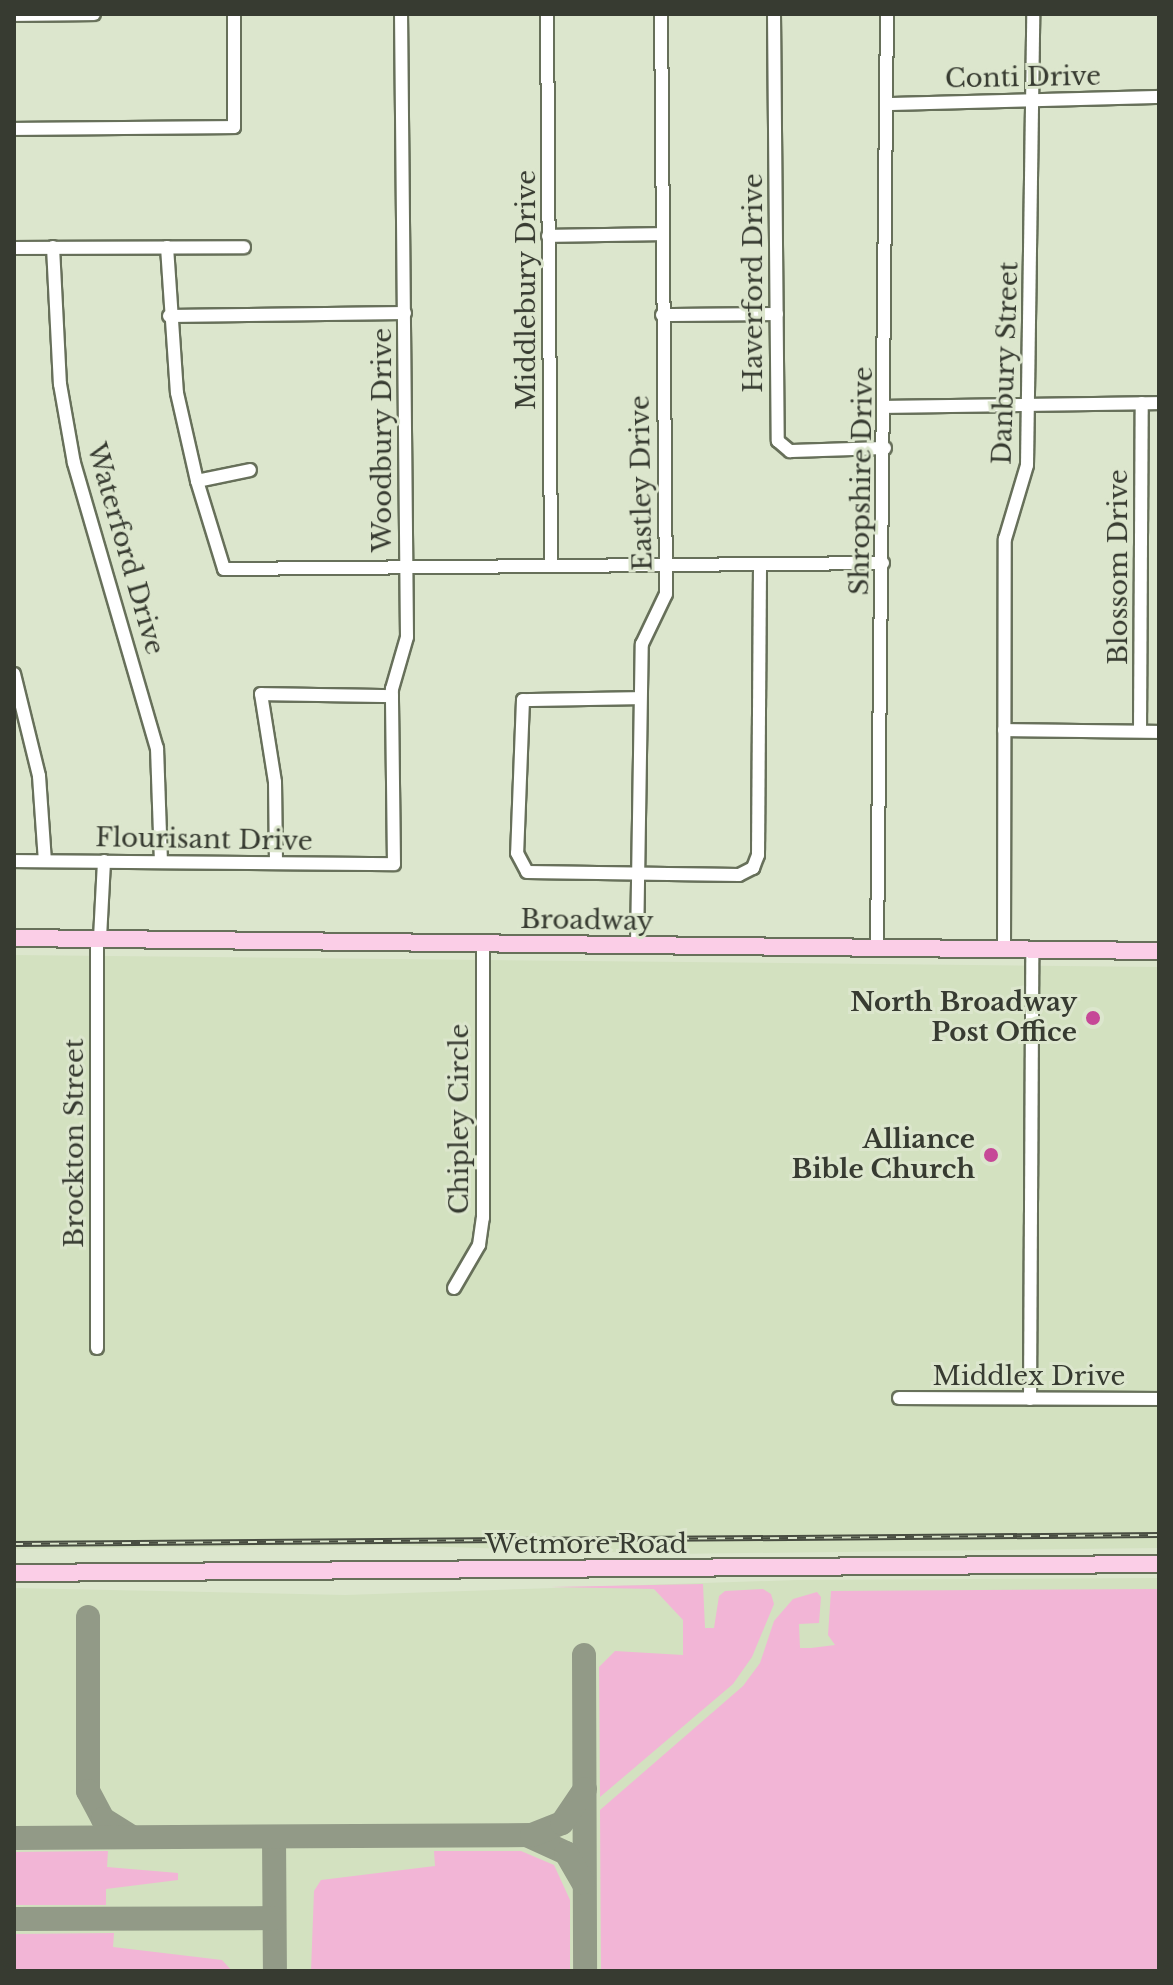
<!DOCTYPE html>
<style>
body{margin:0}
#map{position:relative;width:1173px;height:1985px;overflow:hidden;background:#dce6cd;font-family:"Libre Baskerville",serif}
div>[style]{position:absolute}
.built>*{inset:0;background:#d3e1c0}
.green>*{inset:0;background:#f2b5d6}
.taxiway>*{height:24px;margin:-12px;padding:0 12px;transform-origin:12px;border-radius:12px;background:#929a87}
.roads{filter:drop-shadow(2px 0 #67705a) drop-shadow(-2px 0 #67705a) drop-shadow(0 2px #67705a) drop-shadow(0 -2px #67705a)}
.minor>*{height:12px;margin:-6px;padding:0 6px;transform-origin:6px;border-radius:6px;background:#fff}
.major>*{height:16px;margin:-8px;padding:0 8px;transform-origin:8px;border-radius:8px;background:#fbcee7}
.rail>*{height:6px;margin-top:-3px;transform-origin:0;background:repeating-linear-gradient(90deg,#dce6cd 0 9px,#484d41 0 18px);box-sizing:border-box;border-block:2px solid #484d41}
.dots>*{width:22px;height:22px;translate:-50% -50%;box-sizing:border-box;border:4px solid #dce6cd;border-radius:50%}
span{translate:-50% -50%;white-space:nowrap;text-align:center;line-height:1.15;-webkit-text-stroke:6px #dce6cd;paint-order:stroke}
.street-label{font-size:26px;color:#373b31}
.poi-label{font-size:26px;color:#373b31;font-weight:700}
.right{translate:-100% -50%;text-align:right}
.frame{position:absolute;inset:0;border:16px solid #373b31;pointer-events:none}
</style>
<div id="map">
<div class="built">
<i style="clip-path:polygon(14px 955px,1159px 967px,1159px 1548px,672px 1554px,386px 1545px,14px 1549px)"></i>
<i style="clip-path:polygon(1159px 1578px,1159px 1971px,14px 1971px,14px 1588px,345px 1595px,797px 1580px)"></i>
</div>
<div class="green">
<i style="clip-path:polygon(703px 1584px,705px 1628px,714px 1628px,719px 1596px,725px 1591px,763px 1589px,771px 1594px,774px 1604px,752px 1657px,733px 1684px,600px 1797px,599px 1667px,615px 1651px,683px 1655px,683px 1620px,654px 1589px,550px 1587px)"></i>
<i style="clip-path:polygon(1159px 1589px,1159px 1971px,601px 1971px,600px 1810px,743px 1686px,760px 1663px,774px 1621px,793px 1599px,817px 1592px,821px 1597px,819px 1623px,799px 1624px,800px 1648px,811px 1648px,835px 1645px,828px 1635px,831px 1591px)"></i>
<i style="clip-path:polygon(108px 1851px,107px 1867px,178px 1873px,178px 1880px,106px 1889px,106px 1905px,14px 1905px,14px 1852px)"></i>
<i style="clip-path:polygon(434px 1851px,521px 1851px,554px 1865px,570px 1900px,570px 1971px,311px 1971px,314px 1891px,321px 1880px,435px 1866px)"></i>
<i style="clip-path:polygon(114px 1933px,113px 1947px,222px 1960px,232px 1971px,14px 1971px,14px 1934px)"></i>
</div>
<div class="taxiway">
<i style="left:88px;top:1617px;width:174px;rotate:90deg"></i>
<i style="left:88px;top:1791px;width:32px;rotate:62deg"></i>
<i style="left:103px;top:1819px;width:32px;rotate:32deg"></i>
<i style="left:584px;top:1655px;width:316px;rotate:89.8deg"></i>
<i style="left:529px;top:1836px;width:41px;rotate:24.7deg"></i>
<i style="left:566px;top:1853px;width:34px;rotate:60deg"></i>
<i style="left:274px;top:1837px;width:134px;rotate:89.6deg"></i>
<i style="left:14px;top:1838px;width:518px;rotate:-0.33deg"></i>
<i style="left:532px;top:1835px;width:32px;rotate:-22deg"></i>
<i style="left:562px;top:1823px;width:41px;rotate:-55.9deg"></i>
<i style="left:14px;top:1919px;width:260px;rotate:-0.2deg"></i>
</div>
<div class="roads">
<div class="minor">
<i style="left:547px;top:14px;width:551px;rotate:89.58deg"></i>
<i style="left:774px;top:14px;width:427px;rotate:89.5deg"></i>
<i style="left:778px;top:441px;width:16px;rotate:40deg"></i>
<i style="left:790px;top:451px;width:95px;rotate:-1.8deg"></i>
<i style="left:14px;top:15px;width:80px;rotate:-0.7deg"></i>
<i style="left:888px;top:104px;width:271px;rotate:-1.5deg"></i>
<i style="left:14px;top:129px;width:220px;rotate:-0.5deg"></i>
<i style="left:234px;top:127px;width:113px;rotate:-90deg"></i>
<i style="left:548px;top:236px;width:114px;rotate:-1deg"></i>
<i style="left:53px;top:247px;width:137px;rotate:87.1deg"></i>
<i style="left:60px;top:384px;width:80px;rotate:80deg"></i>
<i style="left:74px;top:463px;width:297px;rotate:73.8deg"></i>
<i style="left:157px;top:748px;width:113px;rotate:88deg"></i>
<i style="left:167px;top:247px;width:146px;rotate:86.1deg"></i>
<i style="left:177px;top:393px;width:90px;rotate:77.2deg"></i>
<i style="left:197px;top:481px;width:92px;rotate:72.9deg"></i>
<i style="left:224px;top:569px;width:659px;rotate:-0.52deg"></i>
<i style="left:14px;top:248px;width:230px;rotate:-0.2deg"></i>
<i style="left:662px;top:315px;width:115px;rotate:-0.5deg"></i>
<i style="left:169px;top:316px;width:236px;rotate:-0.7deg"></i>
<i style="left:885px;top:407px;width:274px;rotate:-0.8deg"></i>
<i style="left:197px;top:481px;width:54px;rotate:-11.7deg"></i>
<i style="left:14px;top:674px;width:105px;rotate:76.2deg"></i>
<i style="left:39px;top:776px;width:85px;rotate:86deg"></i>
<i style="left:640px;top:698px;width:117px;rotate:179deg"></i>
<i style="left:523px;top:700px;width:153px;rotate:92.2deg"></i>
<i style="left:517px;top:853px;width:21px;rotate:62deg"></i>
<i style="left:527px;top:872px;width:212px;rotate:0.8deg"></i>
<i style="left:739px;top:875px;width:16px;rotate:-27deg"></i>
<i style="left:753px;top:868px;width:14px;rotate:-69deg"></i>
<i style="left:758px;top:855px;width:288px;rotate:-89.6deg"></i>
<i style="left:1004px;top:730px;width:155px;rotate:0.7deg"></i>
<i style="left:1140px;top:731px;width:328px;rotate:-89.7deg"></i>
<i style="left:14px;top:861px;width:380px;rotate:0.5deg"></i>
<i style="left:394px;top:864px;width:175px;rotate:-90.7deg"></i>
<i style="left:392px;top:689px;width:54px;rotate:-73.9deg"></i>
<i style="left:407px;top:637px;width:623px;rotate:-90.55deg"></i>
<i style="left:276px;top:863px;width:81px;rotate:-90.7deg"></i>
<i style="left:275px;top:782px;width:89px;rotate:-99deg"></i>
<i style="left:261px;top:694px;width:131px;rotate:0.9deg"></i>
<i style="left:97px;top:938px;width:410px;rotate:90deg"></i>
<i style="left:100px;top:938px;width:77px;rotate:-87deg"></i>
<i style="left:637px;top:946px;width:302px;rotate:-89.1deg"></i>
<i style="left:642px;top:644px;width:55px;rotate:-64.4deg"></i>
<i style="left:666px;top:594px;width:580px;rotate:-90.49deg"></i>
<i style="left:877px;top:949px;width:935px;rotate:-89.39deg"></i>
<i style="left:1004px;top:950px;width:411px;rotate:-89.9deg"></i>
<i style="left:1005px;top:539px;width:77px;rotate:-73.4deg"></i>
<i style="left:1027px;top:465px;width:451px;rotate:-89.2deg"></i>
<i style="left:454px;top:1288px;width:50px;rotate:-59.8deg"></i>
<i style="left:479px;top:1245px;width:27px;rotate:-82deg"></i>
<i style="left:483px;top:1218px;width:275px;rotate:-90deg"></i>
<i style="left:899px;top:1398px;width:260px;rotate:0.2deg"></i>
<i style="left:1030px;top:1399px;width:449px;rotate:-89.7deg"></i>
</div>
<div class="major">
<i style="left:14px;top:938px;width:1145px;rotate:0.65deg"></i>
<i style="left:14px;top:1573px;width:1145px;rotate:-0.45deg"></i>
</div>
</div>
<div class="rail">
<i style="left:14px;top:1544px;width:1145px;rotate:-0.45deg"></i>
</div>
<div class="dots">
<i style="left:1093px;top:1018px;background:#c64897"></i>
<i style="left:991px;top:1155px;background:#c64897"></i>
</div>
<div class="street-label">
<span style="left:1023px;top:78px;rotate:-1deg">Conti Drive</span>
<span style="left:754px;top:283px;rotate:-90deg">Haverford Drive</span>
<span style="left:527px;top:290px;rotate:-90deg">Middlebury Drive</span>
<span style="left:1006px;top:363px;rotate:-88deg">Danbury Street</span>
<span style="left:383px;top:440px;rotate:-90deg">Woodbury Drive</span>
<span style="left:862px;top:481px;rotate:-89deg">Shropshire Drive</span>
<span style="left:642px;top:483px;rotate:-91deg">Eastley Drive</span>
<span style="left:125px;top:549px;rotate:74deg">Waterford Drive</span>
<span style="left:1119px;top:567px;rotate:-90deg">Blossom Drive</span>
<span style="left:204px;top:840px;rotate:1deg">Flourisant Drive</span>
<span style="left:587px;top:921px;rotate:1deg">Broadway</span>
<span style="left:460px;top:1119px;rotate:-90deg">Chipley Circle</span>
<span style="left:75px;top:1143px;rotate:-90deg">Brockton Street</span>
<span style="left:1029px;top:1377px">Middlex Drive</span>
<span style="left:586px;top:1545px">Wetmore Road</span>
</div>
<div class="poi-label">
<span class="right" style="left:1077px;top:1018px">North Broadway<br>Post Office</span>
<span class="right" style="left:975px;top:1155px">Alliance<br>Bible Church</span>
</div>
<div class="frame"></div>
</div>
